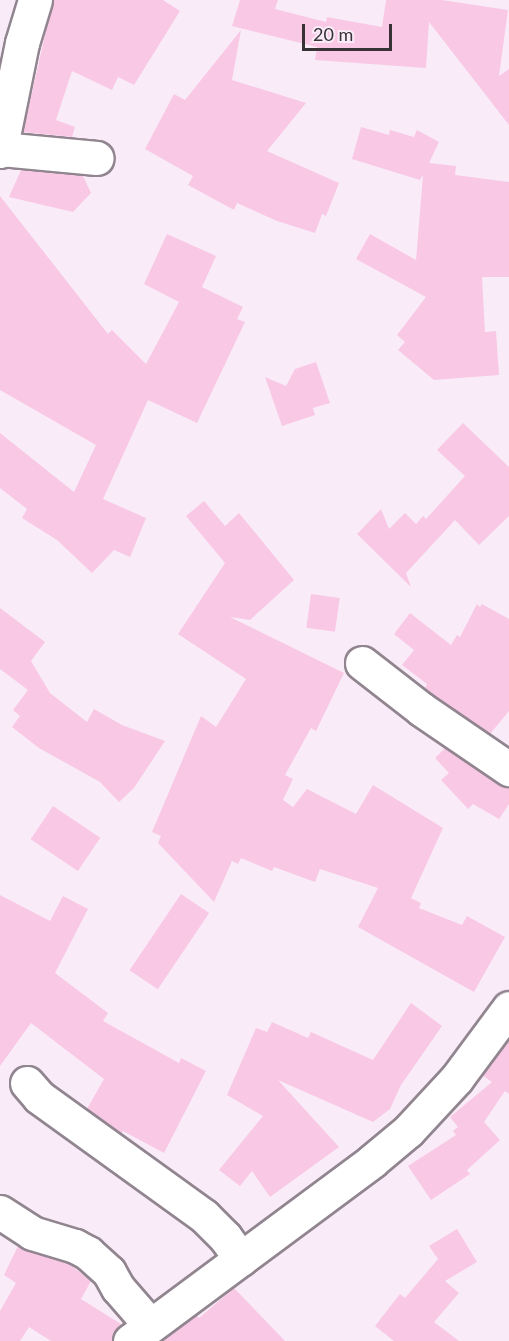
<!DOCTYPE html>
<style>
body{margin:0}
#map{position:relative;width:509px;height:1341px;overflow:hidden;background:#f9ecf8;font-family:Lato,sans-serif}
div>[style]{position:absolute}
.building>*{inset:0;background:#f9c8e5;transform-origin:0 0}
.roads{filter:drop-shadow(2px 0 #918590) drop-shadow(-2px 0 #918590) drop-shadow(0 2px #918590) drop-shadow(0 -2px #918590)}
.minor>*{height:33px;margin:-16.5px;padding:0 16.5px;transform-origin:16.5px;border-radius:16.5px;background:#fff}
span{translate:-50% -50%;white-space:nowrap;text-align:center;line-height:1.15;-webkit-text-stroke:6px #f9ecf8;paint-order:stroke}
.scale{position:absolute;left:302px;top:24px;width:90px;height:27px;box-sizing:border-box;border:3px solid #373236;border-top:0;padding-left:8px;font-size:18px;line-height:21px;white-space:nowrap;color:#373236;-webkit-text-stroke:4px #f9ecf8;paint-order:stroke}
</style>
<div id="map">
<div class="building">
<i style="clip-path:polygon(53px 0,163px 0,180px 11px,134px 85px,118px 77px,112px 90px,72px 71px,56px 120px,75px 127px,72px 137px,23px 132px)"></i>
<i style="clip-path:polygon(240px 0,278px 0,275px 9px,326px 22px,327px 17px,382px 27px,386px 0,442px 0,508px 10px,499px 76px,509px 69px,509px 125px,429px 22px,426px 68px,315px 60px,317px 47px,232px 26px)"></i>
<i style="clip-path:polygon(241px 30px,232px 80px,306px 103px,267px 151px,339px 183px,326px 216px,322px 214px,315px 233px,277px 221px,237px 203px,234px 210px,188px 185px,193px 176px,145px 149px,174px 94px,185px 100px)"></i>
<i style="clip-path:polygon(361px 127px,389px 135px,390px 130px,414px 137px,417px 130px,439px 142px,429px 163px,456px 166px,455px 175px,509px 182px,509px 277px,482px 277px,485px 332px,496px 331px,499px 375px,434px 380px,398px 350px,405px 342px,397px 335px,426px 297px,356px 259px,370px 234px,416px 260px,423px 175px,420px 180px,352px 159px)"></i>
<i style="clip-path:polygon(21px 170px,83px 176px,91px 193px,73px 212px,9px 197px)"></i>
<i style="clip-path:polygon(0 196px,108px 334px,112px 330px,146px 364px,179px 302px,144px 284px,167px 234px,216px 256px,202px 287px,243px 307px,237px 319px,245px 322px,197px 423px,148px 400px,103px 499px,146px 518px,130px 557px,114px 550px,92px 573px,57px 540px,22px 518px,27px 509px,0 488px,0 433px,74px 492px,96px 445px,0 390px)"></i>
<i style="clip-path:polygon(316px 362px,330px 403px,313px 408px,315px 415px,282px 426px,265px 377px,286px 386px,295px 369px)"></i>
<i style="clip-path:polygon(463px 423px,509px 467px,509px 516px,479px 545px,455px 520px,406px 573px,411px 587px,357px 534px,381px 509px,389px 529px,405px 513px,416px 524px,423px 516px,426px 519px,465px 476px,437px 450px)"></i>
<i style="clip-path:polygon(204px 501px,225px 526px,239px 513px,294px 580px,250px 620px,230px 617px,344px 673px,316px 731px,311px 728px,285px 775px,293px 779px,283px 800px,293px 807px,307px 789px,356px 814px,373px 785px,443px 828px,411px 898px,421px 903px,419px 908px,462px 925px,467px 916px,505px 937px,474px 992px,358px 927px,378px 888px,320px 869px,315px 882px,274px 867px,272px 871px,241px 858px,238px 864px,232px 861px,214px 902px,158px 843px,161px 836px,152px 832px,201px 716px,216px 727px,246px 679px,178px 634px,225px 563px,186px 516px)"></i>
<i style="left:311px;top:594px;width:29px;height:34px;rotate:8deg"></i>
<i style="clip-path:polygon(477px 604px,480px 607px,482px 604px,509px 619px,509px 711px,490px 734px,432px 694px,425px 688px,427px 684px,402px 665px,414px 650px,394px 634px,410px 613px,451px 645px,457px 635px,460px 637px)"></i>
<i style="clip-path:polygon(0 608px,45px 642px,31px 661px,50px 693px,87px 722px,94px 709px,122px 725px,165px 741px,134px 788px,119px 802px,100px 782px,39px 748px,12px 727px,20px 716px,13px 710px,28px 690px,0 669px)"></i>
<i style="clip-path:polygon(445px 748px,509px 789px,509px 804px,499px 819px,473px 804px,468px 809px,441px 780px,449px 773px,435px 758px)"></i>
<i style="left:53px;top:806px;width:57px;height:40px;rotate:34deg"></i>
<i style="left:181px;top:894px;width:34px;height:92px;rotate:34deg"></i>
<i style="clip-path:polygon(0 895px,50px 921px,63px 896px,88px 909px,55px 973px,108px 1013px,103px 1021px,179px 1063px,181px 1058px,206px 1071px,164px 1153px,123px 1131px,122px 1133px,87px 1109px,104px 1079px,31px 1023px,0 1066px)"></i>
<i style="clip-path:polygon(411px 1003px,442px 1026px,401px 1085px,390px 1109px,373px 1122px,278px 1080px,339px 1147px,270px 1197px,252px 1171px,240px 1186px,219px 1170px,263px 1116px,227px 1095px,256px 1028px,267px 1032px,272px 1022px,308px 1038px,311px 1032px,373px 1060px)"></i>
<i style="clip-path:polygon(509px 1039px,509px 1094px,505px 1091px,484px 1122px,500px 1140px,467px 1170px,470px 1174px,431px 1200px,408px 1166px,456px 1135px,453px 1131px,458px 1127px,450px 1117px,492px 1082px,482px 1075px)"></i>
<i style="clip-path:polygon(457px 1229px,477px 1262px,445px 1281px,459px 1293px,434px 1322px,459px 1341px,394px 1341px,375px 1326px,400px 1294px,405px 1298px,438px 1259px,429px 1246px)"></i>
<i style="clip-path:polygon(18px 1246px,68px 1263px,91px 1281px,81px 1299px,121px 1324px,113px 1333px,112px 1341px,51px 1341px,29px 1327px,20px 1341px,0 1341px,0 1311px,16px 1283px,4px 1275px)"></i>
<i style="clip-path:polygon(234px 1288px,285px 1341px,161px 1341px,196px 1315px,199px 1318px)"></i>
</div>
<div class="roads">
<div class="minor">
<i style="left:1px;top:149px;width:96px;rotate:5.4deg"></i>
<i style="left:0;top:151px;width:110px;rotate:-78.5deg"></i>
<i style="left:22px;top:43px;width:45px;rotate:-73.2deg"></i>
<i style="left:362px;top:663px;width:75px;rotate:37.9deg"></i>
<i style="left:421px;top:709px;width:107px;rotate:34.3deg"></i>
<i style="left:27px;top:1083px;width:18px;rotate:49deg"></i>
<i style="left:39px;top:1097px;width:203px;rotate:35.8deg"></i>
<i style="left:204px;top:1216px;width:30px;rotate:45deg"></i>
<i style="left:225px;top:1237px;width:27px;rotate:54deg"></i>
<i style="left:0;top:1212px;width:38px;rotate:33deg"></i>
<i style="left:32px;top:1233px;width:45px;rotate:16.8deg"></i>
<i style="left:75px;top:1246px;width:15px;rotate:28deg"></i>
<i style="left:88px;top:1253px;width:28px;rotate:42deg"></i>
<i style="left:109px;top:1272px;width:18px;rotate:61deg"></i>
<i style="left:118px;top:1288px;width:49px;rotate:49.1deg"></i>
<i style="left:130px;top:1341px;width:302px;rotate:-36.6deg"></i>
<i style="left:372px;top:1161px;width:47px;rotate:-39.8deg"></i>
<i style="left:408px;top:1131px;width:72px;rotate:-47.2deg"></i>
<i style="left:457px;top:1078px;width:87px;rotate:-53.4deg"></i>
</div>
</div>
<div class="scale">20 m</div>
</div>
